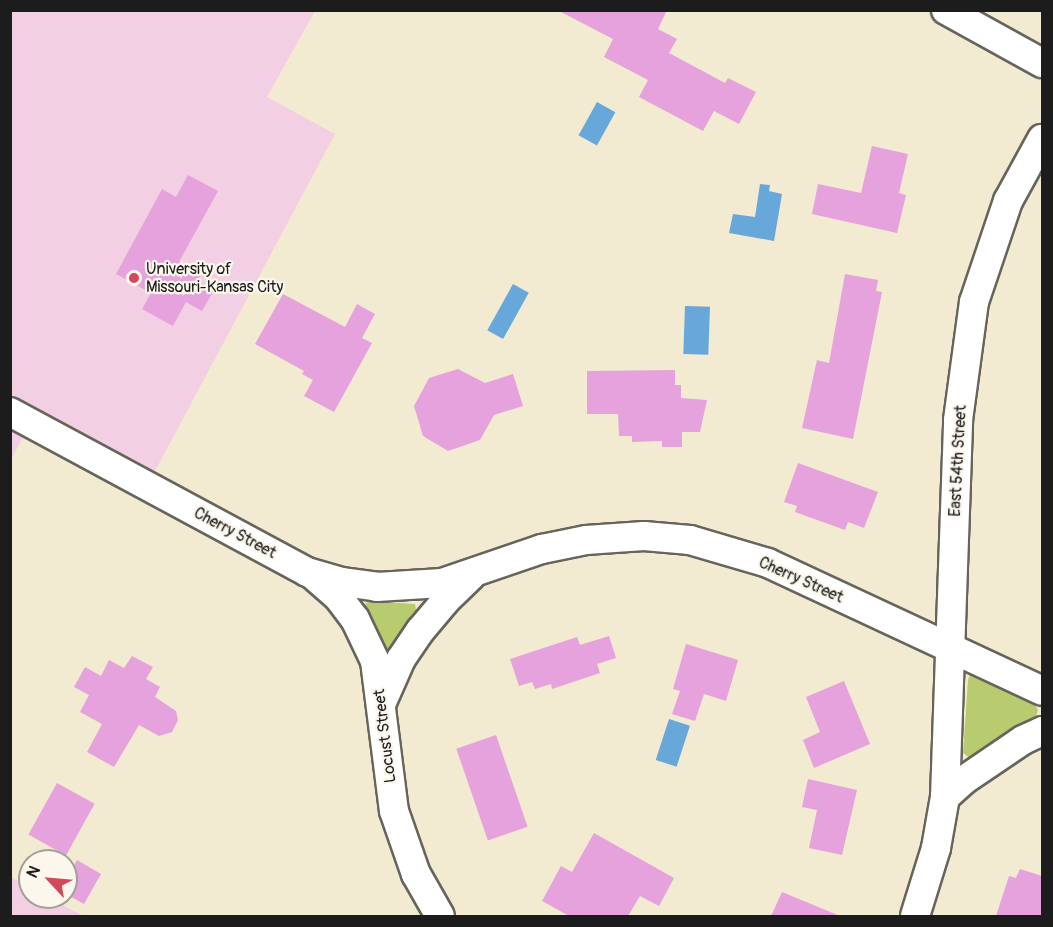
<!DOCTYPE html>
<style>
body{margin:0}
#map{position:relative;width:1053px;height:927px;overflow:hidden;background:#f3ead2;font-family:Pangolin,sans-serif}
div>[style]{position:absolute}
.built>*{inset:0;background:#f2cfe2}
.green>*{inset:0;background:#b8cb6f}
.water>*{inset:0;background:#67a7da;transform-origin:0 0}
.building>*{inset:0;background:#e5a2dc;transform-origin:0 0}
.roads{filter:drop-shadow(2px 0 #67645c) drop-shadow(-2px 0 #67645c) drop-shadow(0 2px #67645c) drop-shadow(0 -2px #67645c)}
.street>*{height:28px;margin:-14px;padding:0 14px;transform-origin:14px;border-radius:14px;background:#fff}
.dots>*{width:16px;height:16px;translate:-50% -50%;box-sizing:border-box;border:3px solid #fbf7ec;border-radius:50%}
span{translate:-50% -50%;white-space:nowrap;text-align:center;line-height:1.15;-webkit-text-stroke:4.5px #fbf7ec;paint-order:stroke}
.poi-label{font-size:16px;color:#1c1c1c}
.left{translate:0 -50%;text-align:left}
.street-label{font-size:16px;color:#1c1c1c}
.frame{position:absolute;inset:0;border:12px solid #1c1c1c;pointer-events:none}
.north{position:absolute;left:18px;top:849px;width:60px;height:60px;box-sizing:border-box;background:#fbf7ec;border:2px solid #a29f99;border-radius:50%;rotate:296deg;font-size:16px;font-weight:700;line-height:24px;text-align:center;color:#1c1c1c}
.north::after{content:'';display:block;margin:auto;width:21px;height:27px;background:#d1495b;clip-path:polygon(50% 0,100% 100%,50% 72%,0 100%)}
</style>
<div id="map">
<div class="built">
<i style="clip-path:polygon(11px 11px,315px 11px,267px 97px,335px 134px,147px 486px,30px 423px,11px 460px)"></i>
<i style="clip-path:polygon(10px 877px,30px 887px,30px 897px,48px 897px,83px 916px,11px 916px)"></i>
</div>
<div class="green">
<i style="clip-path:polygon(370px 601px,415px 604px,416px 610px,395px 645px,389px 649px,383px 646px,363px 609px,363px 605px)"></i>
<i style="clip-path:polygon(972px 669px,1034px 704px,1038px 710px,1036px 716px,970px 758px,963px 753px,968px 680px)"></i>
</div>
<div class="water">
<i style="left:597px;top:102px;width:21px;height:38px;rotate:29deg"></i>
<i style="clip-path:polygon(760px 184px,770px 185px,769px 191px,782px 194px,774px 241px,729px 233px,733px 214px,755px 217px)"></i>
<i style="left:513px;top:284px;width:18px;height:53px;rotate:29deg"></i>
<i style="left:685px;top:306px;width:25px;height:48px;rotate:2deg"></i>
<i style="left:669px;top:719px;width:22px;height:43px;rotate:18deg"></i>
</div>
<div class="building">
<i style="clip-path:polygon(557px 10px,667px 10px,658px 29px,677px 39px,669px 53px,725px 83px,728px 78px,756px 92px,739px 124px,714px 111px,703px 131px,639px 97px,648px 80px,604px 57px,613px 39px)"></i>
<i style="clip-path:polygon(872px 146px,908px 154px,899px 193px,906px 195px,897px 233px,812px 214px,818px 184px,861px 193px)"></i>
<i style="clip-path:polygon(188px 175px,218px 191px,179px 262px,201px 274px,198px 281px,214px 290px,202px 311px,186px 302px,173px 326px,142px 309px,151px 293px,116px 274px,162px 189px,176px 197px)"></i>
<i style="clip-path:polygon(845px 274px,878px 280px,876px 291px,882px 292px,853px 439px,802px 428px,817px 360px,829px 363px)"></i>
<i style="clip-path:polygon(283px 294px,345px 327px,357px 304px,375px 314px,362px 338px,372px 343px,334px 412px,304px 396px,313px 380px,302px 374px,304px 371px,255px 344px)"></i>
<i style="clip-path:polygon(458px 369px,485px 383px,513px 374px,523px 406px,494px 415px,480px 440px,448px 451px,423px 436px,414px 406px,429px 378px)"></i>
<i style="clip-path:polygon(675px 370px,675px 385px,681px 385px,681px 398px,707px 400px,700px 432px,682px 432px,682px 447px,662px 447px,662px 441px,632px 442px,632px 436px,619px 436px,618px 414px,587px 414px,587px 371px)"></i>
<i style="clip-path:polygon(798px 463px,878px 492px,864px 528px,848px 522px,845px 530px,795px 512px,797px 506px,784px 502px)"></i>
<i style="clip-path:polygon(609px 636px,616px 658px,597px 664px,600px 673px,552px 689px,551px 684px,535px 689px,532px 682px,519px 686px,510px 659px,577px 637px,580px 645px)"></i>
<i style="clip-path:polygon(686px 644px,738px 660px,726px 701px,704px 694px,695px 721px,672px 714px,680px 691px,673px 689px)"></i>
<i style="clip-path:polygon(132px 656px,153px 667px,146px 679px,160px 687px,155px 697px,176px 711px,178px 720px,172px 732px,159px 736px,139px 725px,114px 767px,87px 752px,102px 724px,80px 712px,89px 695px,74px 687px,85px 667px,101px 676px,109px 660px,124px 668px)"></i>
<i style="clip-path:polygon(844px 681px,870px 744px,814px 768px,803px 740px,820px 732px,806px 697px)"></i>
<i style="left:496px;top:735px;width:97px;height:42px;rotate:71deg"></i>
<i style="clip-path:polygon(808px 779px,857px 790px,842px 855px,809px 848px,817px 810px,802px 807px)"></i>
<i style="left:57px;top:783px;width:43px;height:59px;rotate:29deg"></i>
<i style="clip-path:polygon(594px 833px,674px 878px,659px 906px,640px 896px,628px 916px,569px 916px,542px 901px,561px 866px,572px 872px)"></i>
<i style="clip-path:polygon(77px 860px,101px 874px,84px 904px,66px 894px,66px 880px)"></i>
<i style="clip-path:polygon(1020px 869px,1042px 876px,1042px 916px,996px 916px,1009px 876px,1016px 878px)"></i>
<i style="clip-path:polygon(782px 892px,840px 916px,771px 916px)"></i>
</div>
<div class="roads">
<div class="street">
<i style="left:946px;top:10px;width:110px;rotate:28.9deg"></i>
<i style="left:10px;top:412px;width:337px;rotate:28.3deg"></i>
<i style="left:307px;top:572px;width:37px;rotate:16deg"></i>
<i style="left:343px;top:582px;width:34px;rotate:8deg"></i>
<i style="left:377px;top:587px;width:65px;rotate:-3.5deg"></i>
<i style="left:442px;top:583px;width:106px;rotate:-18.8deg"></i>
<i style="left:542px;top:549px;width:45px;rotate:-11.6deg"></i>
<i style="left:586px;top:540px;width:58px;rotate:-3.9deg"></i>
<i style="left:644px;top:536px;width:46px;rotate:5deg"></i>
<i style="left:690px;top:540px;width:81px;rotate:16.4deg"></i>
<i style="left:768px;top:563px;width:302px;rotate:25deg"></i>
<i style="left:314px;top:576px;width:33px;rotate:41deg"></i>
<i style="left:339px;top:598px;width:26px;rotate:53deg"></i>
<i style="left:355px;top:619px;width:47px;rotate:64.5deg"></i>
<i style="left:375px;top:661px;width:151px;rotate:82.8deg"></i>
<i style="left:394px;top:811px;width:67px;rotate:70.8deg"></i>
<i style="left:416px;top:874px;width:48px;rotate:60.3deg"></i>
<i style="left:382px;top:702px;width:47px;rotate:-66.2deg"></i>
<i style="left:401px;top:659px;width:34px;rotate:-56deg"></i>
<i style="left:420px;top:631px;width:38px;rotate:-50deg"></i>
<i style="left:444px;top:602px;width:37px;rotate:-44deg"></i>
<i style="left:945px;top:797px;width:25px;rotate:-42deg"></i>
<i style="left:964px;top:780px;width:71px;rotate:-34.1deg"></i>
<i style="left:1023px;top:740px;width:21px;rotate:-25deg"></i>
<i style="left:915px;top:916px;width:71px;rotate:-72.8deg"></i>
<i style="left:936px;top:848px;width:52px;rotate:-80deg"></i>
<i style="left:945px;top:797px;width:377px;rotate:-88deg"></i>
<i style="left:958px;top:420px;width:119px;rotate:-82.3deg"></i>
<i style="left:974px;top:302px;width:107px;rotate:-71.4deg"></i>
<i style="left:1008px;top:201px;width:71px;rotate:-61.3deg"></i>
</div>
</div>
<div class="dots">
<i style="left:134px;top:278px;background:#d1495b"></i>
</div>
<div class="poi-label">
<span class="left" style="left:146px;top:278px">University of<br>Missouri-Kansas City</span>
</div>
<div class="street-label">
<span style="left:958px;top:461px;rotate:-87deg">East 54th Street</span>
<span style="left:235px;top:533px;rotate:28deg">Cherry Street</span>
<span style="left:801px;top:580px;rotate:24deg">Cherry Street</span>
<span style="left:385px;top:736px;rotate:-97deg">Locust Street</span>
</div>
<div class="frame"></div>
<div class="north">N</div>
</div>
